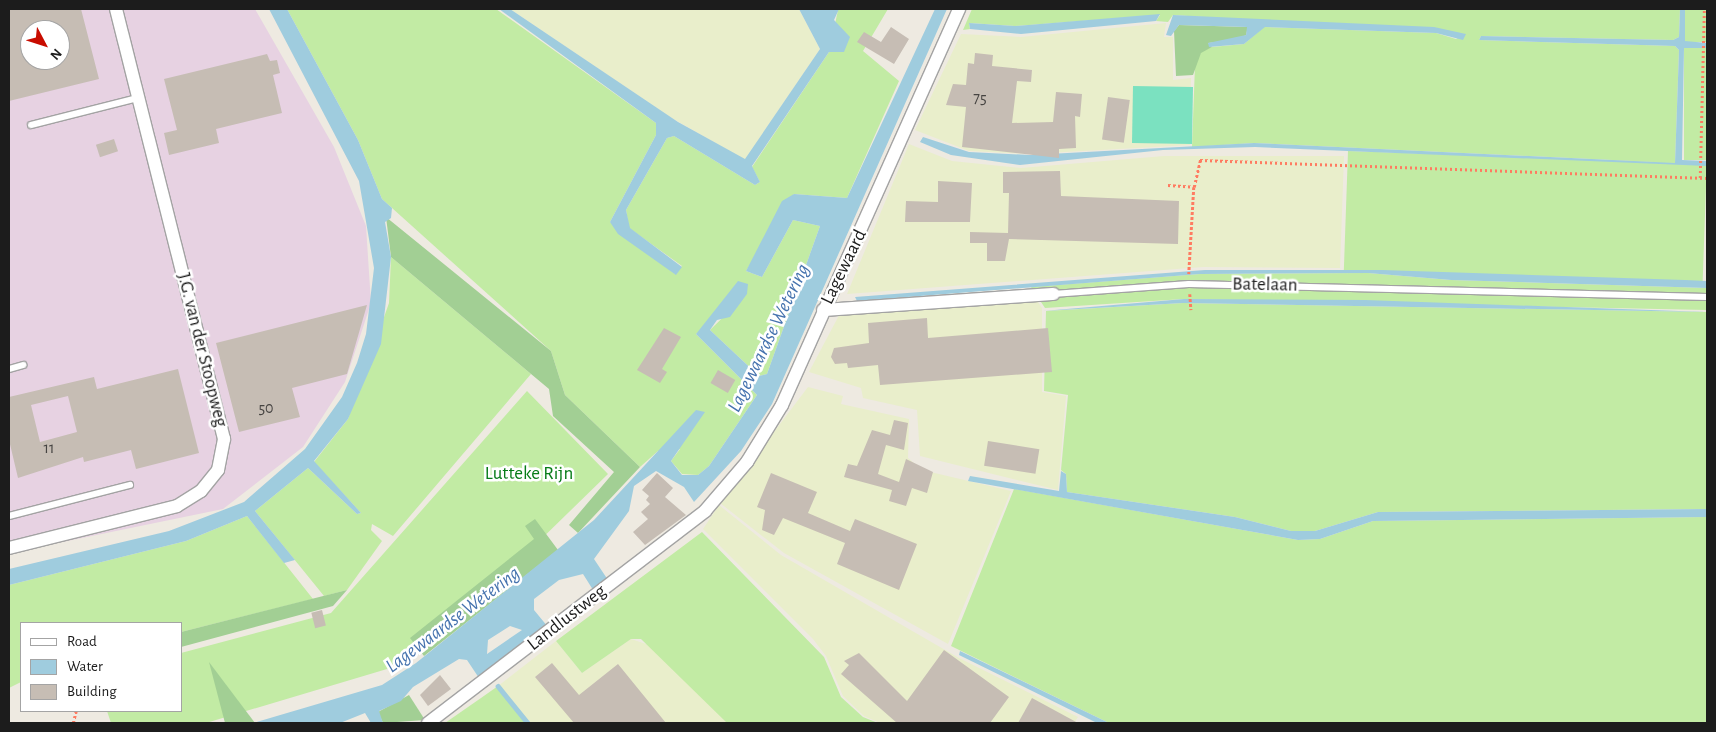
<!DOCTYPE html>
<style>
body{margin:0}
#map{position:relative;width:1716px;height:732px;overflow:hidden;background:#eeeae1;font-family:"Alegreya Sans",sans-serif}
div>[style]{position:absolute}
.industrial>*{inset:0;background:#e7d2e2}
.farmland>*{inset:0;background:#e9eecb}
.grass>*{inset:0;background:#c2eba4;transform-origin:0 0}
.forest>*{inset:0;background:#a2cf94}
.pitch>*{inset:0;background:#7be1c0;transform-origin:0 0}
.water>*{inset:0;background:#9fccde}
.stream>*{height:4.5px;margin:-2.25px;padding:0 2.25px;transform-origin:2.25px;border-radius:2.25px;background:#9fccde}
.building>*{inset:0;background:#c6bdb4;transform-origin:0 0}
.path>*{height:2.5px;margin-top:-1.25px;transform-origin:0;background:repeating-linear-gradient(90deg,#ff7b61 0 2.5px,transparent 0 5px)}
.roads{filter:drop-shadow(1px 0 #a3a3a3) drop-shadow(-1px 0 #a3a3a3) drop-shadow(0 1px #a3a3a3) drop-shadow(0 -1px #a3a3a3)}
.lane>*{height:6px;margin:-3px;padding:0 3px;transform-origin:3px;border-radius:3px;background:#fff}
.street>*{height:12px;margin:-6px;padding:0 6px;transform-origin:6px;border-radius:6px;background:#fff}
span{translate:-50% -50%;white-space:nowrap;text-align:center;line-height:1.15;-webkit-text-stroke:5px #fff;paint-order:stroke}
.number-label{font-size:16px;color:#464442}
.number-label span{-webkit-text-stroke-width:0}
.street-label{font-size:19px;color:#1c1c1c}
.park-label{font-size:19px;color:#077c18}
.water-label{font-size:20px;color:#4673ae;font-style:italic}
.frame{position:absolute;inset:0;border:10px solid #1c1c1c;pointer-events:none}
.legend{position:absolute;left:20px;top:622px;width:162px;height:90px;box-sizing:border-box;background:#fff;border:1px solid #a4a4a4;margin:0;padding:6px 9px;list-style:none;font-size:15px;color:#1c1c1c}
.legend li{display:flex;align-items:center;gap:10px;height:25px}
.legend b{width:25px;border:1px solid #a4a4a4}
.north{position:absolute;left:20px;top:20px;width:50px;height:50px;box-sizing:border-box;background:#fff;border:1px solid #a4a4a4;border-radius:50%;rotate:130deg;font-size:14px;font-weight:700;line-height:20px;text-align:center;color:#1c1c1c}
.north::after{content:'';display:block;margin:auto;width:18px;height:22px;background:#c80c00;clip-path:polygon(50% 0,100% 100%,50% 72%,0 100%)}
</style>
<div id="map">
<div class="industrial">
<i style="clip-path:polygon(evenodd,9px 9px,255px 9px,334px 147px,366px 226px,371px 303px,345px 382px,303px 447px,223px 509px,9px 553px,9px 9px,30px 30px,60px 30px,60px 60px,30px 60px,30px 30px)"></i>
</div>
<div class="farmland">
<i style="clip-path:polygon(510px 9px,799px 9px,820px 49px,745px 160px,670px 117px)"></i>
<i style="clip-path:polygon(1166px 23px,1164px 37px,1173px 37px,1173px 80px,1191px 78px,1190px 145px,1029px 154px,969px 151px,915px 130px,961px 34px,1021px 37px)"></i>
<i style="clip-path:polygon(909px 144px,952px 161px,1021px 168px,1164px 156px,1344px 156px,1340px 268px,1203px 267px,847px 294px)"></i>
<i style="clip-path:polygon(1030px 290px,1042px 308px,1042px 392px,1066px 396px,1058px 490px,920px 456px,917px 410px,863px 398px,861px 388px,809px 372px,845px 304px)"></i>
<i style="clip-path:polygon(808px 387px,843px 396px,841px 404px,909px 419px,908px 458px,922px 470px,1011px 491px,948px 644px,784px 553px,720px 503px)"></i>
<i style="clip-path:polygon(719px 505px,781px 555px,959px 658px,1078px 717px,1074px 723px,880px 723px,864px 716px,843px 696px,826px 656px,813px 639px,703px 529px)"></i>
<i style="clip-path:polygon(631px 639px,652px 646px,727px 723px,529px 723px,498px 686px,556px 641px,582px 673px)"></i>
</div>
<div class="grass">
<i style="clip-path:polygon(287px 9px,496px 9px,656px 123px,656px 135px,610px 222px,675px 274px,682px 266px,629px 228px,626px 210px,667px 138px,674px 136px,755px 185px,760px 182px,752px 167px,829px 52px,838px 10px,888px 9px,863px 51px,899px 81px,847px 198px,794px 194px,746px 271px,762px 277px,793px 220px,820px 226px,767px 374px,759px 376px,710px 330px,747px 294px,696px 334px,757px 395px,709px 466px,698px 475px,682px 474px,671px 461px,680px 449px,658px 451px,640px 467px,565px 395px,551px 351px,382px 199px,358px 140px)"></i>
<i style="clip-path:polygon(972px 9px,1680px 9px,1679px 37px,1673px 40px,1481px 36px,1479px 40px,1675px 46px,1679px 50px,1675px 163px,1254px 143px,1192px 147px,1195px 65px,1201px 52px,1212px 47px,1244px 44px,1264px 27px,1436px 33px,1456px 39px,1465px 34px,1173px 15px,1168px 22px,1156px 21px,1160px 15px,1015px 26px,969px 23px,970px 29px,963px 30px)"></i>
<i style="left:1685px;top:9px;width:22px;height:33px"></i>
<i style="left:1684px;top:48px;width:23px;height:112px"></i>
<i style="left:1348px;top:151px;width:359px;height:119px;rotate:2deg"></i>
<i style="clip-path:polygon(391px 257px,531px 374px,393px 536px,372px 524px,371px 530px,382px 541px,347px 590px,324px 596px,255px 511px,308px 468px,357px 514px,361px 513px,314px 462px,348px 419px,389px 303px)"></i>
<i style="clip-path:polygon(1368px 273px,1451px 280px,1707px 288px,1707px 310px,1184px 299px,1045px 308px,1031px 287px,1200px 274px)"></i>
<i style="clip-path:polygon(1183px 303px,1707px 312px,1707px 509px,1378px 512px,1315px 531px,1291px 531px,1235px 517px,1067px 492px,1066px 474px,1061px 470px,1068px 395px,1044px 391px,1046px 311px)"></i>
<i style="clip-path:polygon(527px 391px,608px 474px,529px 551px,387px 669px,206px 723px,111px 723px,107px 711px,181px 711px,181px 653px,331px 613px)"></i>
<i style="clip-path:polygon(1014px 489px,1298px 540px,1320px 539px,1373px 521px,1707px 517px,1707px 723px,1109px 723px,951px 646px)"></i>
<i style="clip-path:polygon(247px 516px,313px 599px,181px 632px,181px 623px,21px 623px,21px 682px,9px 688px,9px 585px,186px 541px)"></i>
<i style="clip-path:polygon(702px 532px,824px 657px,841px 697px,863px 717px,878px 723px,727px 723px,641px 639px,631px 639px,582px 673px,556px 641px)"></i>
<i style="clip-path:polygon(498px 686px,529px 723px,445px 723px,481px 698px)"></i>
</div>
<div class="forest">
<i style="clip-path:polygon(1179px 25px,1248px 27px,1246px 35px,1237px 40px,1208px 43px,1212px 47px,1201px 53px,1193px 75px,1176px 76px,1174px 31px)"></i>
<i style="clip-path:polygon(386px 217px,551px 351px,565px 395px,640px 467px,578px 533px,569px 525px,614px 472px,553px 416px,549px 389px,391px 257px)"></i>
<i style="clip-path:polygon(535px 519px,558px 550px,424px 656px,410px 638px,534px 539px,525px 526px)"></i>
<i style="clip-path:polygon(347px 590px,333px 606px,181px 647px,181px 632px)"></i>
<i style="clip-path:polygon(209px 662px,255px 723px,225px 723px)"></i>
<i style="clip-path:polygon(409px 695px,425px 720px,383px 723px,378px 712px)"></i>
</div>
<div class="pitch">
<i style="left:1133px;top:86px;width:60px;height:57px;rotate:1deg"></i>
</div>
<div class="water">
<i style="clip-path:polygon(269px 9px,287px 9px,358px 140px,382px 199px,392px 208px,391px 218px,385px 222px,391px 257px,381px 344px,348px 419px,314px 461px,361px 513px,357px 514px,308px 468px,255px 511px,295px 560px,284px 563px,247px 516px,186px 541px,9px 585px,9px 569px,169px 531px,244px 502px,305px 449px,342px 397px,357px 363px,366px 334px,374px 268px,359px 181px)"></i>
<i style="clip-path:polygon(499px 9px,510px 9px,678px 122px,745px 159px,820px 49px,799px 9px,839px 9px,834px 20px,850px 37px,844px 52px,829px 52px,752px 166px,760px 182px,755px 185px,674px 136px,667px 138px,626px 210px,630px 228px,682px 267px,676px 275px,618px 234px,610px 222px,656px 135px,656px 123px)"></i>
<i style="clip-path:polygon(evenodd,935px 9px,947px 9px,772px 404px,741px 451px,694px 502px,684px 487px,656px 471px,634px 486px,629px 511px,594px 559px,610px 583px,595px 593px,583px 574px,559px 580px,534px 599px,534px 610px,548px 627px,479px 678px,467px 660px,459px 659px,413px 687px,401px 701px,379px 711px,383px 723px,371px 723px,365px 713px,340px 723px,253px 723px,382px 685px,416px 663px,594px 520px,696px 410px,705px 412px,671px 461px,682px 475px,698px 475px,709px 466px,757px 395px,696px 334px,738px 281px,748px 284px,747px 294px,730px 317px,717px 320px,710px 330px,759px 376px,767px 374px,820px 226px,793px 220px,762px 277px,746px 271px,782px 201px,794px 194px,847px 198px,935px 9px,510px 626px,522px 630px,487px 654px,488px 640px,510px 626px)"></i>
<i style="clip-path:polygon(1680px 9px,1685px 9px,1685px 41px,1707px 43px,1707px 48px,1684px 48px,1682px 160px,1707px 161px,1707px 166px,1255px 147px,1163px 150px,1020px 165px,951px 155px,920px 142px,923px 137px,969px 152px,1030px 155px,1254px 143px,1675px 163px,1679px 50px,1675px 46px,1479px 40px,1481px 36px,1673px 40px,1679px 37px)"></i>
<i style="clip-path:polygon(1160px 14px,1156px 21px,1021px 34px,970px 29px,969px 23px,1015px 26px)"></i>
<i style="clip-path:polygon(1173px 15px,1434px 27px,1466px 34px,1463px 40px,1436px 33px,1265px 27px,1244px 44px,1209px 47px,1208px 43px,1246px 35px,1247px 27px,1179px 25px,1171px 36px,1166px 35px)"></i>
<i style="clip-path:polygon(1205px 270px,1382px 270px,1685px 280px,1707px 281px,1707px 288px,1451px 280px,1368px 273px,1200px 274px,857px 301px,855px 297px)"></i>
<i style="clip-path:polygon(1184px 299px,1365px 300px,1707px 312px,1183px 303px,1043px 311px)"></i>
<i style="clip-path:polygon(1061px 471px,1066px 474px,1067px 492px,1235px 517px,1291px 531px,1315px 531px,1378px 512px,1707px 509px,1707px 517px,1373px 521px,1320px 539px,1298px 540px,968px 481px,970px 476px,1059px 491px)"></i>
<i style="clip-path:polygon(960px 651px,1109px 723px,1097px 723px,959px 655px)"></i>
</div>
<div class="stream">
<i style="left:498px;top:686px;width:48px;rotate:51deg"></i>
</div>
<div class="building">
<i style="clip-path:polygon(evenodd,9px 9px,81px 9px,99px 79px,9px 101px,9px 9px,30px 30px,60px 30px,60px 60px,30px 60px,30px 30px)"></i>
<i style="clip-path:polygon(891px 27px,909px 39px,894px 64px,857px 42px,864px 32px,881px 42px)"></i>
<i style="clip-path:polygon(975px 53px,993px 55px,992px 66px,1032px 70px,1031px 82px,1017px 81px,1012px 123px,1053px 122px,1056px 92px,1082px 94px,1080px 117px,1075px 116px,1076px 148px,1059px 149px,1059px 158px,962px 147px,966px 107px,946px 105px,953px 84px,966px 85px,968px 63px,974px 64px)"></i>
<i style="clip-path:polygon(267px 54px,270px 61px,277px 60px,280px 73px,273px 75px,282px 113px,216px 129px,219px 143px,169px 155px,164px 133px,177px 130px,164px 79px)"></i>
<i style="left:1108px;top:97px;width:22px;height:43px;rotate:8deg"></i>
<i style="left:114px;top:139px;width:13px;height:19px;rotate:72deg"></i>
<i style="clip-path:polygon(1060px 171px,1061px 196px,1179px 201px,1178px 244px,1009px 239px,1005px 261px,987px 261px,987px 243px,970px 243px,970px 232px,1008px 233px,1009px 193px,1003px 193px,1003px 172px)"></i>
<i style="clip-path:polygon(938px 181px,972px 183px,970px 222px,905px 222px,906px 201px,938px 202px)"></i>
<i style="clip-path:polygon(367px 305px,347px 374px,292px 388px,300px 417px,239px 432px,216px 343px)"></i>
<i style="clip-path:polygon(927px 318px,928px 338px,1048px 328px,1052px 372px,880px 385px,878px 365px,848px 368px,847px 363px,835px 364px,831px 357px,834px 348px,869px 343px,868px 323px)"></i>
<i style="clip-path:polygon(664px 328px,681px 337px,662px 369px,667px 372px,660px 383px,637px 370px)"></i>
<i style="clip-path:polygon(evenodd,178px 369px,199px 453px,136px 469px,131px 450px,84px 462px,83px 457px,18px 478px,9px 440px,9px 397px,94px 377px,97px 389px,178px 369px,68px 396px,77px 432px,40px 442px,31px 405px,68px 396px)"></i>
<i style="left:718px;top:370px;width:20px;height:15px;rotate:30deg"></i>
<i style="clip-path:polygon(894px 420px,908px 423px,904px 450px,886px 445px,878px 474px,899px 482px,906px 459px,933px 472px,927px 493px,912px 488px,906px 506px,889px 501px,892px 490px,844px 477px,848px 464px,857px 466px,872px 430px,890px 435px)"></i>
<i style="left:988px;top:441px;width:52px;height:25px;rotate:9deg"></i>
<i style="clip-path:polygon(657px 473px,673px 488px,665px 497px,686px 515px,645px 545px,633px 532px,648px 519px,641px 512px,650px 504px,646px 500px,649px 496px,642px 490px)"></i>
<i style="clip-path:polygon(771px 473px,817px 492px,808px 513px,850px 531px,855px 519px,917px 544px,899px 590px,837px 564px,845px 543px,783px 518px,774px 535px,762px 530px,765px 510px,757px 507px)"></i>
<i style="left:322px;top:610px;width:16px;height:11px;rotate:76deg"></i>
<i style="clip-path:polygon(944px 650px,1009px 697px,990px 723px,897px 723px,841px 674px,849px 665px,844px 661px,859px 653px,907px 701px)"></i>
<i style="clip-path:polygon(552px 663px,579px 695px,618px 664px,666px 723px,574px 723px,535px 677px)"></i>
<i style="clip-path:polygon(440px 675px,451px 689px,428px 706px,420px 695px)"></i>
<i style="clip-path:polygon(1032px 698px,1078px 723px,1018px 723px)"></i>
</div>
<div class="path">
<i style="left:1700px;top:178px;width:169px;rotate:-88.6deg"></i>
<i style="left:1168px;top:185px;width:26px;rotate:4deg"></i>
<i style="left:1194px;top:187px;width:87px;rotate:93.3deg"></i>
<i style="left:1194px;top:187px;width:28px;rotate:-77deg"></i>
<i style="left:1200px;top:160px;width:507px;rotate:2.03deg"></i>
<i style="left:1190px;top:294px;width:16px;rotate:86deg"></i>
<i style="left:73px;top:723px;width:12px;rotate:-76deg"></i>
</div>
<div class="roads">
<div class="lane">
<i style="left:31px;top:125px;width:110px;rotate:-14.2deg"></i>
<i style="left:1053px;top:294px;width:136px;rotate:-4.2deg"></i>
<i style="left:1189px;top:284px;width:518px;rotate:1.44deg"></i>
<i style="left:9px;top:369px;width:15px;rotate:-16deg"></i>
<i style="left:9px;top:516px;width:125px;rotate:-14.4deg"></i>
</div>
<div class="street">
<i style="left:823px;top:310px;width:231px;rotate:-4deg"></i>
<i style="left:9px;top:548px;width:173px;rotate:-14deg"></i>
<i style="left:177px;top:506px;width:28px;rotate:-32deg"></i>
<i style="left:201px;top:491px;width:27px;rotate:-51deg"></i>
<i style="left:218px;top:470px;width:32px;rotate:-79deg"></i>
<i style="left:224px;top:439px;width:443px;rotate:-104.1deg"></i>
<i style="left:428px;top:723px;width:349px;rotate:-37.4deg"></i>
<i style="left:705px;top:511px;width:65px;rotate:-49.4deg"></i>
<i style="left:747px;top:462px;width:67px;rotate:-58.4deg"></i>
<i style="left:782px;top:405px;width:434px;rotate:-65.9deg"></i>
</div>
</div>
<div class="number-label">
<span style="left:980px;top:98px">75</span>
<span style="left:266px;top:408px">50</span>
<span style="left:49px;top:448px">11</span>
</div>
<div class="street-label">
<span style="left:844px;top:267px;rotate:-64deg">Lagewaard</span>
<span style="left:1265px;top:285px;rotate:1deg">Batelaan</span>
<span style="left:202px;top:350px;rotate:76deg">J.G. van der Stoopweg</span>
<span style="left:567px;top:618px;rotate:-38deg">Landlustweg</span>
</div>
<div class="park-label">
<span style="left:529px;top:474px">Lutteke Rijn</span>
</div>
<div class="water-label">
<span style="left:769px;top:338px;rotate:-64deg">Lagewaardse Wetering</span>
<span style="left:453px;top:620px;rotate:-37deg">Lagewaardse Wetering</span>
</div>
<div class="frame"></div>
<ul class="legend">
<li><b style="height:6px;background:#fff"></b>Road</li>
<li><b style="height:14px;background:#9fccde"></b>Water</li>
<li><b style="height:14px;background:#c6bdb4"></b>Building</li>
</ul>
<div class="north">N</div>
</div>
